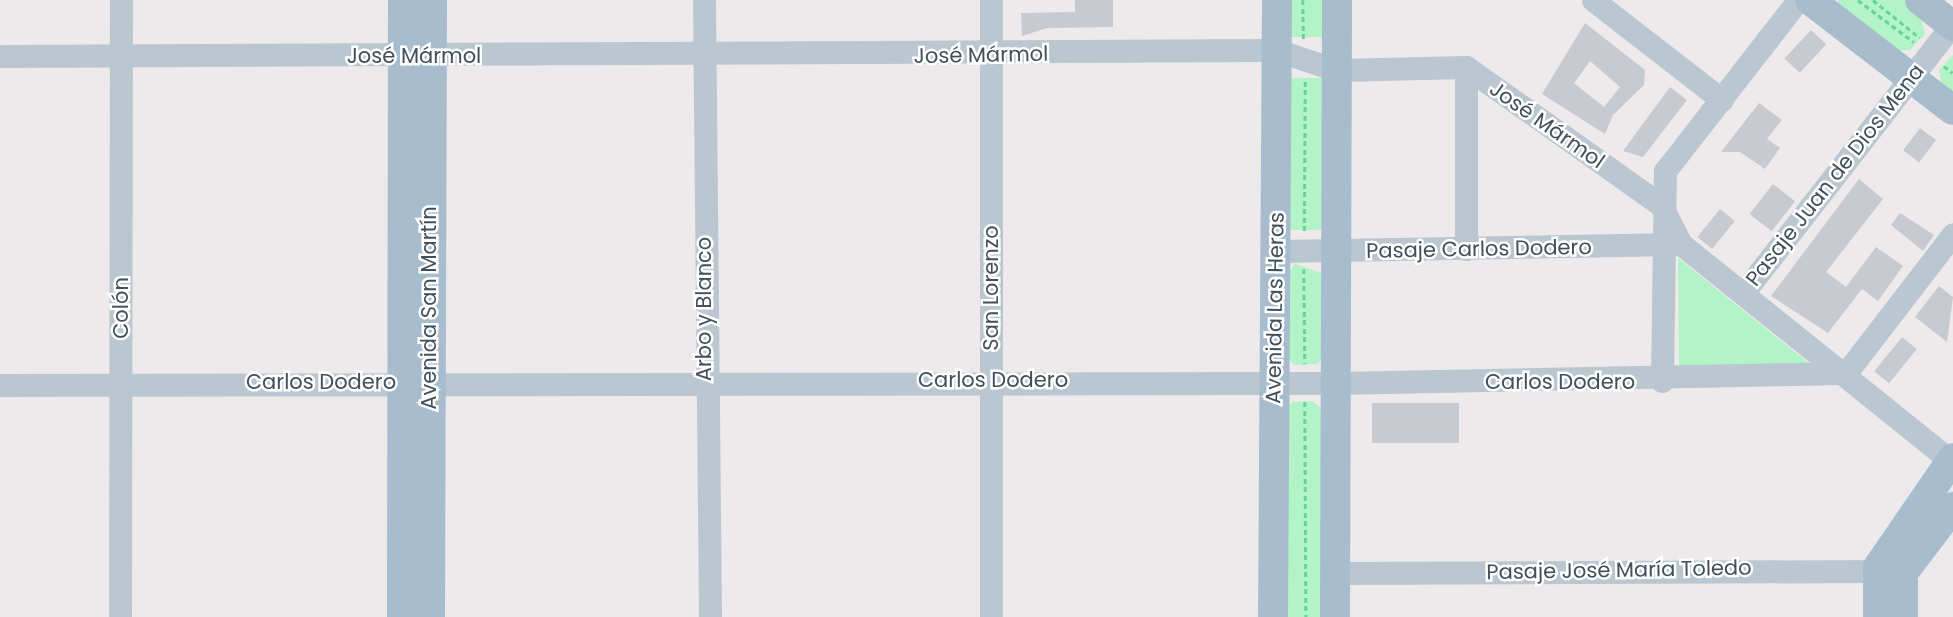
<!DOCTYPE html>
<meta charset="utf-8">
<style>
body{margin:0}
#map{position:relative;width:1953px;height:617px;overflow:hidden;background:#eeeaeb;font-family:Poppins,sans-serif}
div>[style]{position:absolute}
.green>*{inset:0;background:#b2f3c7;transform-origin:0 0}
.building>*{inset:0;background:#c7cad1;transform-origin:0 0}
.path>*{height:2.5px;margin-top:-1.25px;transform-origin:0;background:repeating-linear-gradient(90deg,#67d497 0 5px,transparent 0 8.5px)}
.minor>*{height:23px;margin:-11.5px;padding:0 11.5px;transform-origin:11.5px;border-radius:11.5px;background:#bac7d0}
.major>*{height:30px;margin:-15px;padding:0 15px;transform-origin:15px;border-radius:15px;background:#a7bdce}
span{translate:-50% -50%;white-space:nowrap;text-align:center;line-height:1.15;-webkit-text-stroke:5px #fff;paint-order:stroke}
.street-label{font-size:21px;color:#42505a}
</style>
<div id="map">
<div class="green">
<i style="left:1287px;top:0;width:38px;height:37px"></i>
<i style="clip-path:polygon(1838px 0,1904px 0,1919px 11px,1925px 34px,1910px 50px,1894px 51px,1840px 10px)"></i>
<i style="clip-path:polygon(1953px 55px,1953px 96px,1942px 87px,1939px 70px)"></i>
<i style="left:1323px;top:78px;width:152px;height:38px;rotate:90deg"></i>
<i style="clip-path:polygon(1678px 258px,1811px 365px,1679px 368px)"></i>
<i style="clip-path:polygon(1295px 264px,1325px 274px,1325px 355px,1317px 364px,1295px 365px,1285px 356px,1288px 274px)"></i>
<i style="clip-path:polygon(1312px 401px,1326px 412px,1326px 617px,1281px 617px,1282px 416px,1292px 402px)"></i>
</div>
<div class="building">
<i style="clip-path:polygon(1075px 0,1113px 0,1113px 27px,1047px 28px,1022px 36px,1021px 13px,1075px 12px)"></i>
<i style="clip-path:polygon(evenodd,1585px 23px,1645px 70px,1644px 85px,1613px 115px,1605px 134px,1542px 94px,1585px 23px,1590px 61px,1620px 87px,1604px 107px,1574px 83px,1590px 61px)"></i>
<i style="left:1811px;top:30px;width:21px;height:39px;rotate:43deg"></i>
<i style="clip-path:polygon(1670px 87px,1687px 100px,1643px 157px,1623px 151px)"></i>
<i style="clip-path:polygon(1759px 103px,1782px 120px,1767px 139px,1780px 148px,1765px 169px,1740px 152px,1721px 152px)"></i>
<i style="left:1920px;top:128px;width:20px;height:28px;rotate:37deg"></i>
<i style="clip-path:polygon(1859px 179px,1883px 199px,1826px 272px,1846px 287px,1876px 247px,1903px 266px,1878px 301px,1862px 289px,1828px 333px,1771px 296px)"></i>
<i style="left:1773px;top:184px;width:28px;height:38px;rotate:38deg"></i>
<i style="left:1720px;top:209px;width:19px;height:36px;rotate:39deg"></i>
<i style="clip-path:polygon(1900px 213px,1934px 235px,1923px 251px,1891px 225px)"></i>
<i style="clip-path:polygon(1939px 286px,1953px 297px,1947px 342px,1915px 317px)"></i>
<i style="left:1902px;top:337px;width:19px;height:44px;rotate:39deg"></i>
<i style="left:1459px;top:403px;width:40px;height:87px;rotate:90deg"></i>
</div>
<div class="path">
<i style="left:1303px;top:0;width:39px;rotate:89deg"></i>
<i style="left:1858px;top:0;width:70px;rotate:36.9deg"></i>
<i style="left:1873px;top:0;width:60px;rotate:39deg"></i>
<i style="left:1944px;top:66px;width:11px;rotate:38deg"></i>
<i style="left:1304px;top:231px;width:151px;rotate:-89.6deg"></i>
<i style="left:1304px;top:269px;width:95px;rotate:89.4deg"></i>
<i style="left:1305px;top:402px;width:215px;rotate:89.7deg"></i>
</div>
<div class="minor">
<i style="left:704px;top:0;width:617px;rotate:89.44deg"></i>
<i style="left:1593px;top:0;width:163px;rotate:37.8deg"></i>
<i style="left:0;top:56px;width:1276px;rotate:-0.27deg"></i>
<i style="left:1276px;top:50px;width:64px;rotate:18.2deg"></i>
<i style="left:1337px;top:70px;width:129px;rotate:-1.3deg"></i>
<i style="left:1466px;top:67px;width:239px;rotate:35.3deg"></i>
<i style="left:1661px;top:205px;width:44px;rotate:62.9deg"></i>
<i style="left:1681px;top:244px;width:349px;rotate:38.8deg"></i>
<i style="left:1466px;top:67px;width:182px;rotate:90deg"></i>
<i style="left:1278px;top:251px;width:399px;rotate:-1deg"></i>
<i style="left:1744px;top:292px;width:338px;rotate:-52.1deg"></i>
<i style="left:1846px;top:373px;width:175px;rotate:-52.4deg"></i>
<i style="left:1662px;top:381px;width:210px;rotate:-89.2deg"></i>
<i style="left:1665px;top:171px;width:217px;rotate:-52.1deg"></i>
<i style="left:0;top:385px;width:1336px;rotate:-0.09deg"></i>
<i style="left:1336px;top:383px;width:510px;rotate:-1.12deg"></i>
<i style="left:1335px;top:573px;width:557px;rotate:-0.21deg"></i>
<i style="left:120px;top:617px;width:617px;rotate:-89.91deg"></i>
<i style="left:991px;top:617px;width:617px;rotate:-90deg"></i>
</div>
<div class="major">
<i style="left:1810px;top:0;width:180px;rotate:37.6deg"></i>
<i style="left:1920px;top:0;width:42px;rotate:38.2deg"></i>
<i style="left:402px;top:617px;width:617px;rotate:-89.91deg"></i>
<i style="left:430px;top:617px;width:617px;rotate:-89.81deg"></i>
<i style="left:1273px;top:617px;width:617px;rotate:-89.63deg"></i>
<i style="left:1335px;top:617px;width:617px;rotate:-89.81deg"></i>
<i style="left:1878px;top:617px;width:50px;rotate:-90deg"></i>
<i style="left:1878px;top:567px;width:132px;rotate:-55.5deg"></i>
<i style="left:1903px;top:617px;width:44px;rotate:-90deg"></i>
<i style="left:1903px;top:573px;width:83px;rotate:-52.9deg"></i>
</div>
<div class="street-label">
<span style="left:981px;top:55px;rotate:-1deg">José Mármol</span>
<span style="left:414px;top:56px">José Mármol</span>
<span style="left:1547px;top:125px;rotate:35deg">José Mármol</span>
<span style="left:1835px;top:175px;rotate:-52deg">Pasaje Juan de Dios Mena</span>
<span style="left:1479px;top:249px;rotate:-1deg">Pasaje Carlos Dodero</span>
<span style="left:991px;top:288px;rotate:-90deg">San Lorenzo</span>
<span style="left:121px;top:308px;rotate:-90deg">Colón</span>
<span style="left:429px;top:308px;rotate:-90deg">Avenida San Martín</span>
<span style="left:1275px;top:308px;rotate:-89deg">Avenida Las Heras</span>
<span style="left:704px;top:309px;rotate:-90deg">Arbo y Blanco</span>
<span style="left:993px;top:380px">Carlos Dodero</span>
<span style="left:321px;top:382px">Carlos Dodero</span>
<span style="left:1560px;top:382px">Carlos Dodero</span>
<span style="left:1619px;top:570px;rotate:-1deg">Pasaje José María Toledo</span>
</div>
</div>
